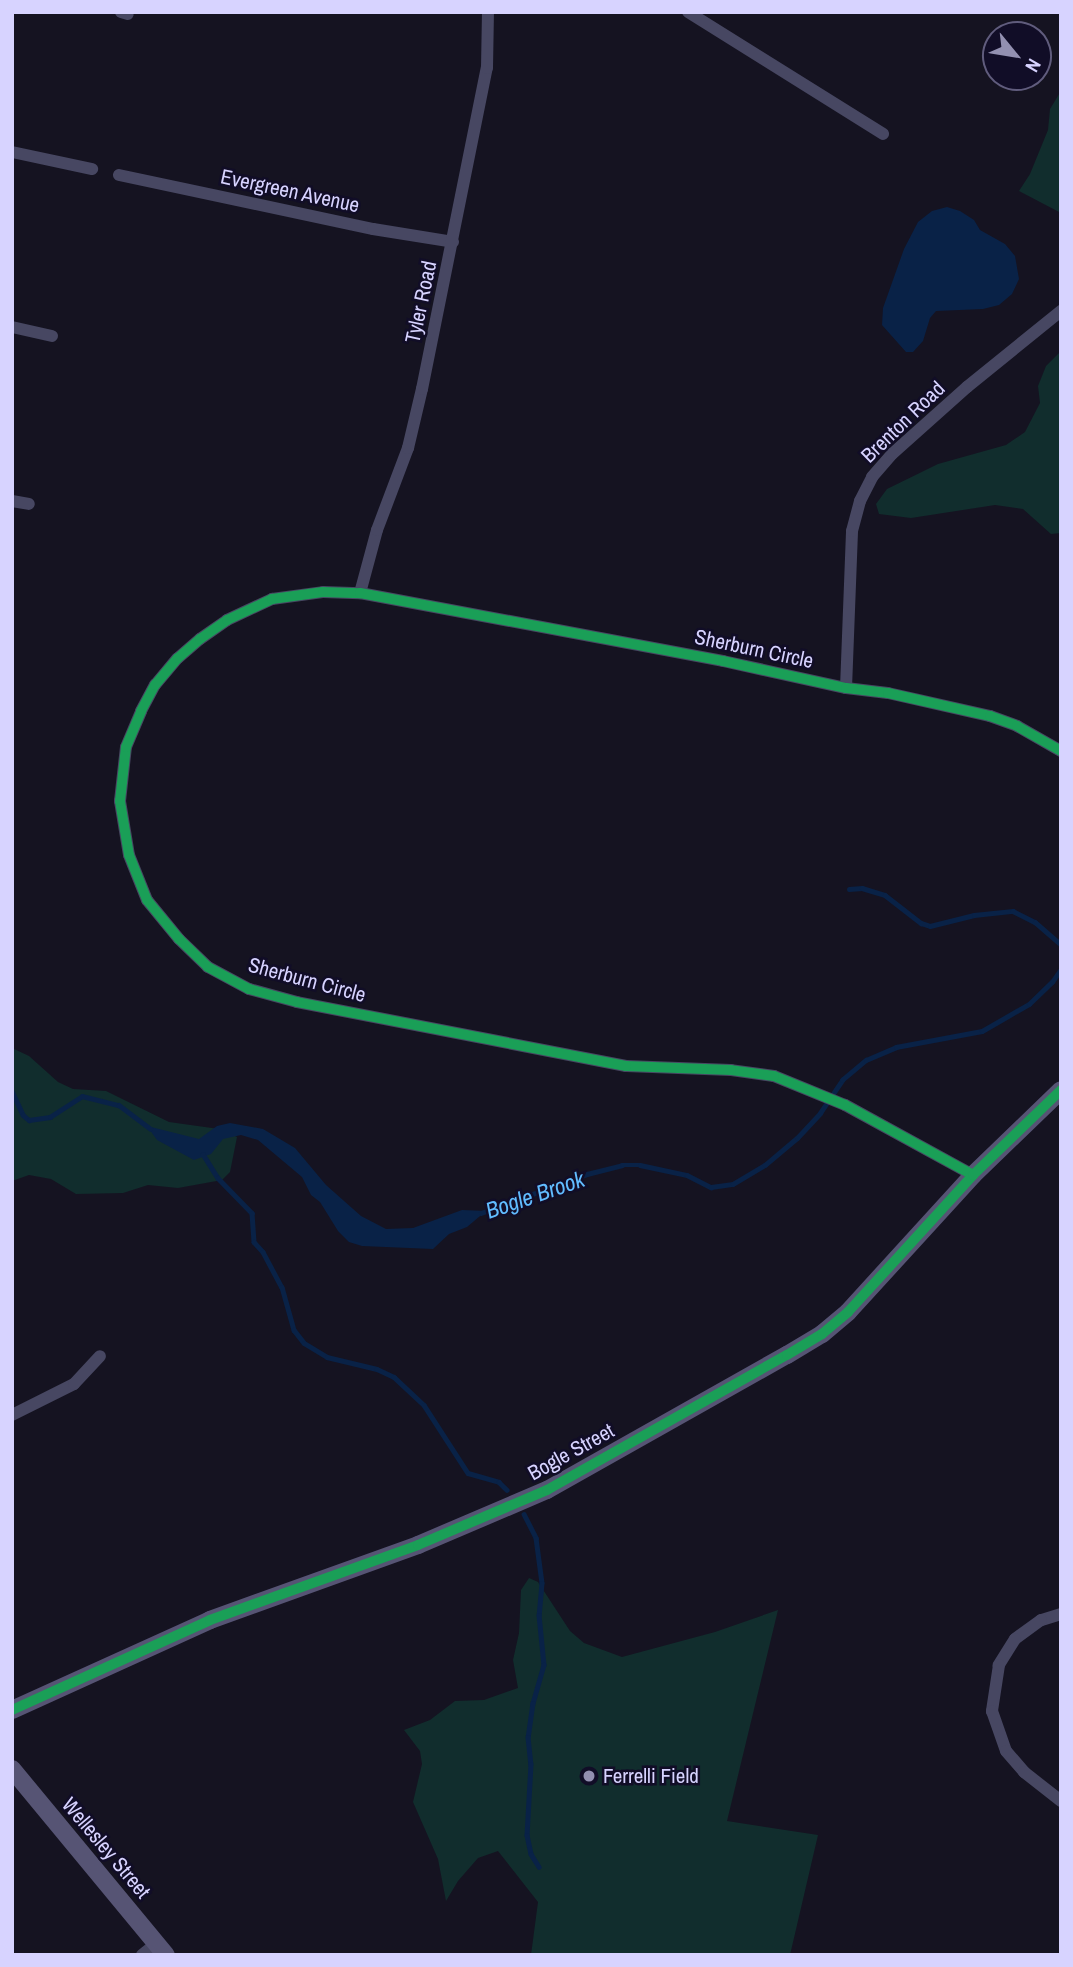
<!DOCTYPE html>
<style>
body{margin:0}
#map{position:relative;width:1073px;height:1967px;overflow:hidden;background:#151321;font-family:"Archivo Narrow",sans-serif}
div>[style]{position:absolute}
.green>*{inset:0;background:#112d2d}
.water>*{inset:0;background:#092247}
.stream>*{height:4.5px;margin:-2.25px;padding:0 2.25px;transform-origin:2.25px;border-radius:2.25px;background:#092247}
.street>*{height:12px;margin:-6px;padding:0 6px;transform-origin:6px;border-radius:6px;background:#474762}
.secondary>*{height:18px;margin:-9px;padding:0 9px;transform-origin:9px;border-radius:9px;background:#565474}
.cycleway>*{height:10px;margin:-5px;padding:0 5px;transform-origin:5px;border-radius:5px;background:#1a9f57}
.dots>*{width:19px;height:19px;translate:-50% -50%;box-sizing:border-box;border:4px solid #110d27;border-radius:50%}
span{translate:-50% -50%;white-space:nowrap;text-align:center;line-height:1.15;-webkit-text-stroke:5px #110d27;paint-order:stroke}
.street-label{font-size:21px;color:#d7d3ff}
.poi-label{font-size:21px;color:#d7d3ff}
.left{translate:0 -50%;text-align:left}
.water-label{font-size:23px;color:#61bcff;font-style:italic}
.frame{position:absolute;inset:0;border:14px solid #d7d3ff;pointer-events:none}
.north{position:absolute;left:982px;top:21px;width:70px;height:70px;box-sizing:border-box;background:#110d27;border:2px solid #605c7d;border-radius:50%;rotate:120deg;font-size:19px;font-weight:700;line-height:28px;text-align:center;color:#d7d3ff}
.north::after{content:'';display:block;margin:auto;width:24px;height:32px;background:#9390b1;clip-path:polygon(50% 0,100% 100%,50% 72%,0 100%)}
</style>
<div id="map">
<div class="green">
<i style="clip-path:polygon(1061px 91px,1061px 213px,1019px 191px,1030px 174px,1048px 130px,1050px 109px)"></i>
<i style="clip-path:polygon(1061px 351px,1061px 533px,1051px 534px,1023px 509px,995px 505px,911px 518px,879px 514px,876px 504px,887px 489px,938px 464px,1006px 445px,1025px 432px,1040px 403px,1038px 386px,1046px 366px)"></i>
<i style="clip-path:polygon(12px 1048px,29px 1056px,58px 1082px,73px 1089px,106px 1091px,169px 1122px,219px 1129px,237px 1137px,230px 1172px,222px 1180px,178px 1188px,148px 1185px,123px 1193px,76px 1194px,51px 1179px,29px 1175px,12px 1181px)"></i>
<i style="clip-path:polygon(529px 1578px,538px 1582px,570px 1631px,584px 1643px,622px 1657px,715px 1632px,778px 1610px,727px 1821px,818px 1835px,790px 1955px,531px 1955px,538px 1902px,498px 1851px,478px 1858px,458px 1881px,446px 1901px,438px 1859px,413px 1802px,422px 1764px,420px 1751px,404px 1730px,430px 1720px,455px 1701px,484px 1700px,518px 1688px,513px 1660px,519px 1633px,521px 1590px)"></i>
</div>
<div class="water">
<i style="clip-path:polygon(947px 207px,960px 211px,974px 220px,980px 230px,1005px 244px,1015px 256px,1019px 279px,1012px 294px,999px 305px,983px 309px,936px 311px,930px 318px,923px 341px,913px 352px,906px 352px,882px 325px,883px 308px,904px 249px,918px 222px,932px 211px)"></i>
<i style="clip-path:polygon(230px 1123px,263px 1129px,295px 1148px,326px 1185px,361px 1216px,386px 1229px,413px 1228px,462px 1210px,486px 1211px,467px 1227px,449px 1234px,433px 1249px,362px 1246px,349px 1242px,338px 1231px,320px 1202px,311px 1195px,302px 1177px,258px 1140px,241px 1135px,223px 1139px,211px 1154px,194px 1160px,157px 1140px,147px 1126px,199px 1139px,217px 1126px)"></i>
</div>
<div class="stream">
<i style="left:849px;top:889px;width:13px;rotate:-4deg"></i>
<i style="left:862px;top:888px;width:24px;rotate:17deg"></i>
<i style="left:885px;top:895px;width:46px;rotate:37.9deg"></i>
<i style="left:921px;top:923px;width:9px;rotate:18deg"></i>
<i style="left:930px;top:926px;width:45px;rotate:-14deg"></i>
<i style="left:974px;top:915px;width:39px;rotate:-6deg"></i>
<i style="left:1013px;top:911px;width:25px;rotate:27deg"></i>
<i style="left:1035px;top:922px;width:35px;rotate:41deg"></i>
<i style="left:12px;top:1091px;width:26px;rotate:65deg"></i>
<i style="left:23px;top:1115px;width:8px;rotate:40deg"></i>
<i style="left:29px;top:1120px;width:21px;rotate:-8deg"></i>
<i style="left:50px;top:1117px;width:38px;rotate:-33deg"></i>
<i style="left:82px;top:1096px;width:38px;rotate:14deg"></i>
<i style="left:119px;top:1105px;width:39px;rotate:37deg"></i>
<i style="left:203px;top:1154px;width:28px;rotate:58deg"></i>
<i style="left:218px;top:1178px;width:49px;rotate:45.8deg"></i>
<i style="left:252px;top:1213px;width:29px;rotate:86deg"></i>
<i style="left:254px;top:1242px;width:13px;rotate:48deg"></i>
<i style="left:263px;top:1252px;width:40px;rotate:62deg"></i>
<i style="left:282px;top:1287px;width:45px;rotate:74.4deg"></i>
<i style="left:294px;top:1330px;width:16px;rotate:52deg"></i>
<i style="left:304px;top:1343px;width:27px;rotate:31deg"></i>
<i style="left:327px;top:1357px;width:51px;rotate:13.5deg"></i>
<i style="left:377px;top:1369px;width:19px;rotate:25deg"></i>
<i style="left:394px;top:1377px;width:41px;rotate:43deg"></i>
<i style="left:424px;top:1405px;width:81px;rotate:57.1deg"></i>
<i style="left:468px;top:1473px;width:32px;rotate:16deg"></i>
<i style="left:499px;top:1482px;width:11px;rotate:45deg"></i>
<i style="left:481px;top:1213px;width:113px;rotate:-20.2deg"></i>
<i style="left:587px;top:1174px;width:36px;rotate:-14deg"></i>
<i style="left:622px;top:1165px;width:18px"></i>
<i style="left:640px;top:1165px;width:48px;rotate:12deg"></i>
<i style="left:687px;top:1175px;width:27px;rotate:27deg"></i>
<i style="left:711px;top:1187px;width:22px;rotate:-8deg"></i>
<i style="left:733px;top:1184px;width:37px;rotate:-31deg"></i>
<i style="left:765px;top:1165px;width:42px;rotate:-40.2deg"></i>
<i style="left:797px;top:1138px;width:34px;rotate:-47deg"></i>
<i style="left:820px;top:1113px;width:40px;rotate:-56deg"></i>
<i style="left:842px;top:1080px;width:31px;rotate:-40deg"></i>
<i style="left:866px;top:1060px;width:33px;rotate:-23deg"></i>
<i style="left:896px;top:1047px;width:87px;rotate:-10.5deg"></i>
<i style="left:982px;top:1031px;width:54px;rotate:-29.9deg"></i>
<i style="left:1029px;top:1004px;width:32px;rotate:-44deg"></i>
<i style="left:1052px;top:982px;width:16px;rotate:-55deg"></i>
<i style="left:524px;top:1514px;width:27px;rotate:63deg"></i>
<i style="left:536px;top:1538px;width:45px;rotate:82.4deg"></i>
<i style="left:542px;top:1583px;width:32px;rotate:95deg"></i>
<i style="left:539px;top:1615px;width:50px;rotate:84.3deg"></i>
<i style="left:544px;top:1665px;width:40px;rotate:106deg"></i>
<i style="left:533px;top:1703px;width:34px;rotate:98deg"></i>
<i style="left:528px;top:1737px;width:27px;rotate:84deg"></i>
<i style="left:531px;top:1764px;width:71px;rotate:93.2deg"></i>
<i style="left:527px;top:1835px;width:19px;rotate:78deg"></i>
<i style="left:531px;top:1854px;width:15px;rotate:58deg"></i>
</div>
<div class="street">
<i style="left:121px;top:12px;width:7px;rotate:16deg"></i>
<i style="left:688px;top:12px;width:230px;rotate:32deg"></i>
<i style="left:12px;top:152px;width:82px;rotate:12deg"></i>
<i style="left:119px;top:175px;width:260px;rotate:12deg"></i>
<i style="left:373px;top:229px;width:81px;rotate:9.2deg"></i>
<i style="left:12px;top:327px;width:41px;rotate:12.7deg"></i>
<i style="left:12px;top:501px;width:17px;rotate:10deg"></i>
<i style="left:360px;top:593px;width:65px;rotate:-74.9deg"></i>
<i style="left:377px;top:530px;width:88px;rotate:-69.3deg"></i>
<i style="left:408px;top:448px;width:61px;rotate:-76.7deg"></i>
<i style="left:422px;top:389px;width:328px;rotate:-78.6deg"></i>
<i style="left:487px;top:68px;width:56px;rotate:-89deg"></i>
<i style="left:846px;top:688px;width:157px;rotate:-87.8deg"></i>
<i style="left:852px;top:531px;width:31px;rotate:-75deg"></i>
<i style="left:860px;top:501px;width:27px;rotate:-63deg"></i>
<i style="left:872px;top:477px;width:30px;rotate:-49deg"></i>
<i style="left:892px;top:454px;width:101px;rotate:-41.8deg"></i>
<i style="left:967px;top:387px;width:121px;rotate:-39deg"></i>
<i style="left:973px;top:1175px;width:146px;rotate:-151.3deg"></i>
<i style="left:845px;top:1105px;width:77px;rotate:-157.8deg"></i>
<i style="left:774px;top:1076px;width:43px;rotate:-172.1deg"></i>
<i style="left:731px;top:1070px;width:105px;rotate:-177.8deg"></i>
<i style="left:626px;top:1066px;width:335px;rotate:-169deg"></i>
<i style="left:297px;top:1002px;width:50px;rotate:-164.8deg"></i>
<i style="left:249px;top:989px;width:47px;rotate:-151.8deg"></i>
<i style="left:208px;top:967px;width:40px;rotate:-136deg"></i>
<i style="left:179px;top:939px;width:50px;rotate:-129.4deg"></i>
<i style="left:147px;top:900px;width:48px;rotate:-111.8deg"></i>
<i style="left:129px;top:855px;width:55px;rotate:-99.5deg"></i>
<i style="left:120px;top:801px;width:54px;rotate:-83.7deg"></i>
<i style="left:126px;top:747px;width:39px;rotate:-67deg"></i>
<i style="left:141px;top:711px;width:30px;rotate:-62deg"></i>
<i style="left:155px;top:685px;width:35px;rotate:-50deg"></i>
<i style="left:178px;top:658px;width:29px;rotate:-41deg"></i>
<i style="left:200px;top:639px;width:33px;rotate:-35deg"></i>
<i style="left:227px;top:620px;width:50px;rotate:-25deg"></i>
<i style="left:272px;top:599px;width:51px;rotate:-7.8deg"></i>
<i style="left:323px;top:592px;width:37px;rotate:2deg"></i>
<i style="left:360px;top:593px;width:369px;rotate:10.6deg"></i>
<i style="left:723px;top:661px;width:126px;rotate:12.4deg"></i>
<i style="left:846px;top:688px;width:42px;rotate:6.8deg"></i>
<i style="left:888px;top:693px;width:105px;rotate:12.7deg"></i>
<i style="left:990px;top:716px;width:29px;rotate:20deg"></i>
<i style="left:1017px;top:726px;width:51px;rotate:29.6deg"></i>
<i style="left:12px;top:1415px;width:69px;rotate:-26.6deg"></i>
<i style="left:74px;top:1384px;width:38px;rotate:-47deg"></i>
<i style="left:1061px;top:1614px;width:21px;rotate:163deg"></i>
<i style="left:1041px;top:1620px;width:32px;rotate:144deg"></i>
<i style="left:1015px;top:1639px;width:31px;rotate:122deg"></i>
<i style="left:999px;top:1665px;width:47px;rotate:98.7deg"></i>
<i style="left:992px;top:1711px;width:42px;rotate:70.7deg"></i>
<i style="left:1006px;top:1751px;width:28px;rotate:49deg"></i>
<i style="left:1024px;top:1772px;width:47px;rotate:38.1deg"></i>
<i style="left:142px;top:1955px;width:19px;rotate:-39deg"></i>
</div>
<div class="secondary">
<i style="left:12px;top:1710px;width:217px;rotate:-24.4deg"></i>
<i style="left:210px;top:1620px;width:221px;rotate:-19.8deg"></i>
<i style="left:418px;top:1545px;width:140px;rotate:-23.1deg"></i>
<i style="left:547px;top:1490px;width:275px;rotate:-29.4deg"></i>
<i style="left:787px;top:1355px;width:41px;rotate:-31deg"></i>
<i style="left:822px;top:1334px;width:34px;rotate:-40deg"></i>
<i style="left:848px;top:1312px;width:185px;rotate:-47.6deg"></i>
<i style="left:973px;top:1175px;width:122px;rotate:-44deg"></i>
<i style="left:12px;top:1769px;width:241px;rotate:50.4deg"></i>
</div>
<div class="cycleway">
<i style="left:973px;top:1175px;width:146px;rotate:-151.3deg"></i>
<i style="left:845px;top:1105px;width:77px;rotate:-157.8deg"></i>
<i style="left:774px;top:1076px;width:43px;rotate:-172.1deg"></i>
<i style="left:731px;top:1070px;width:105px;rotate:-177.8deg"></i>
<i style="left:626px;top:1066px;width:335px;rotate:-169deg"></i>
<i style="left:297px;top:1002px;width:50px;rotate:-164.8deg"></i>
<i style="left:249px;top:989px;width:47px;rotate:-151.8deg"></i>
<i style="left:208px;top:967px;width:40px;rotate:-136deg"></i>
<i style="left:179px;top:939px;width:50px;rotate:-129.4deg"></i>
<i style="left:147px;top:900px;width:48px;rotate:-111.8deg"></i>
<i style="left:129px;top:855px;width:55px;rotate:-99.5deg"></i>
<i style="left:120px;top:801px;width:54px;rotate:-83.7deg"></i>
<i style="left:126px;top:747px;width:39px;rotate:-67deg"></i>
<i style="left:141px;top:711px;width:30px;rotate:-62deg"></i>
<i style="left:155px;top:685px;width:35px;rotate:-50deg"></i>
<i style="left:178px;top:658px;width:29px;rotate:-41deg"></i>
<i style="left:200px;top:639px;width:33px;rotate:-35deg"></i>
<i style="left:227px;top:620px;width:50px;rotate:-25deg"></i>
<i style="left:272px;top:599px;width:51px;rotate:-7.8deg"></i>
<i style="left:323px;top:592px;width:37px;rotate:2deg"></i>
<i style="left:360px;top:593px;width:369px;rotate:10.6deg"></i>
<i style="left:723px;top:661px;width:126px;rotate:12.4deg"></i>
<i style="left:846px;top:688px;width:42px;rotate:6.8deg"></i>
<i style="left:888px;top:693px;width:105px;rotate:12.7deg"></i>
<i style="left:990px;top:716px;width:29px;rotate:20deg"></i>
<i style="left:1017px;top:726px;width:51px;rotate:29.6deg"></i>
<i style="left:12px;top:1710px;width:217px;rotate:-24.4deg"></i>
<i style="left:210px;top:1620px;width:221px;rotate:-19.8deg"></i>
<i style="left:418px;top:1545px;width:140px;rotate:-23.1deg"></i>
<i style="left:547px;top:1490px;width:275px;rotate:-29.4deg"></i>
<i style="left:787px;top:1355px;width:41px;rotate:-31deg"></i>
<i style="left:822px;top:1334px;width:34px;rotate:-40deg"></i>
<i style="left:848px;top:1312px;width:185px;rotate:-47.6deg"></i>
<i style="left:973px;top:1175px;width:122px;rotate:-44deg"></i>
</div>
<div class="dots">
<i style="left:589px;top:1776px;background:#9390b1"></i>
</div>
<div class="street-label">
<span style="left:290px;top:191px;rotate:12deg">Evergreen Avenue</span>
<span style="left:421px;top:302px;rotate:-78deg">Tyler Road</span>
<span style="left:903px;top:422px;rotate:-44deg">Brenton Road</span>
<span style="left:754px;top:649px;rotate:12deg">Sherburn Circle</span>
<span style="left:307px;top:980px;rotate:15deg">Sherburn Circle</span>
<span style="left:571px;top:1452px;rotate:-29deg">Bogle Street</span>
<span style="left:106px;top:1848px;rotate:50deg">Wellesley Street</span>
</div>
<div class="poi-label">
<span class="left" style="left:603px;top:1776px">Ferrelli Field</span>
</div>
<div class="water-label">
<span style="left:535px;top:1195px;rotate:-19deg">Bogle Brook</span>
</div>
<div class="frame"></div>
<div class="north">N</div>
</div>
